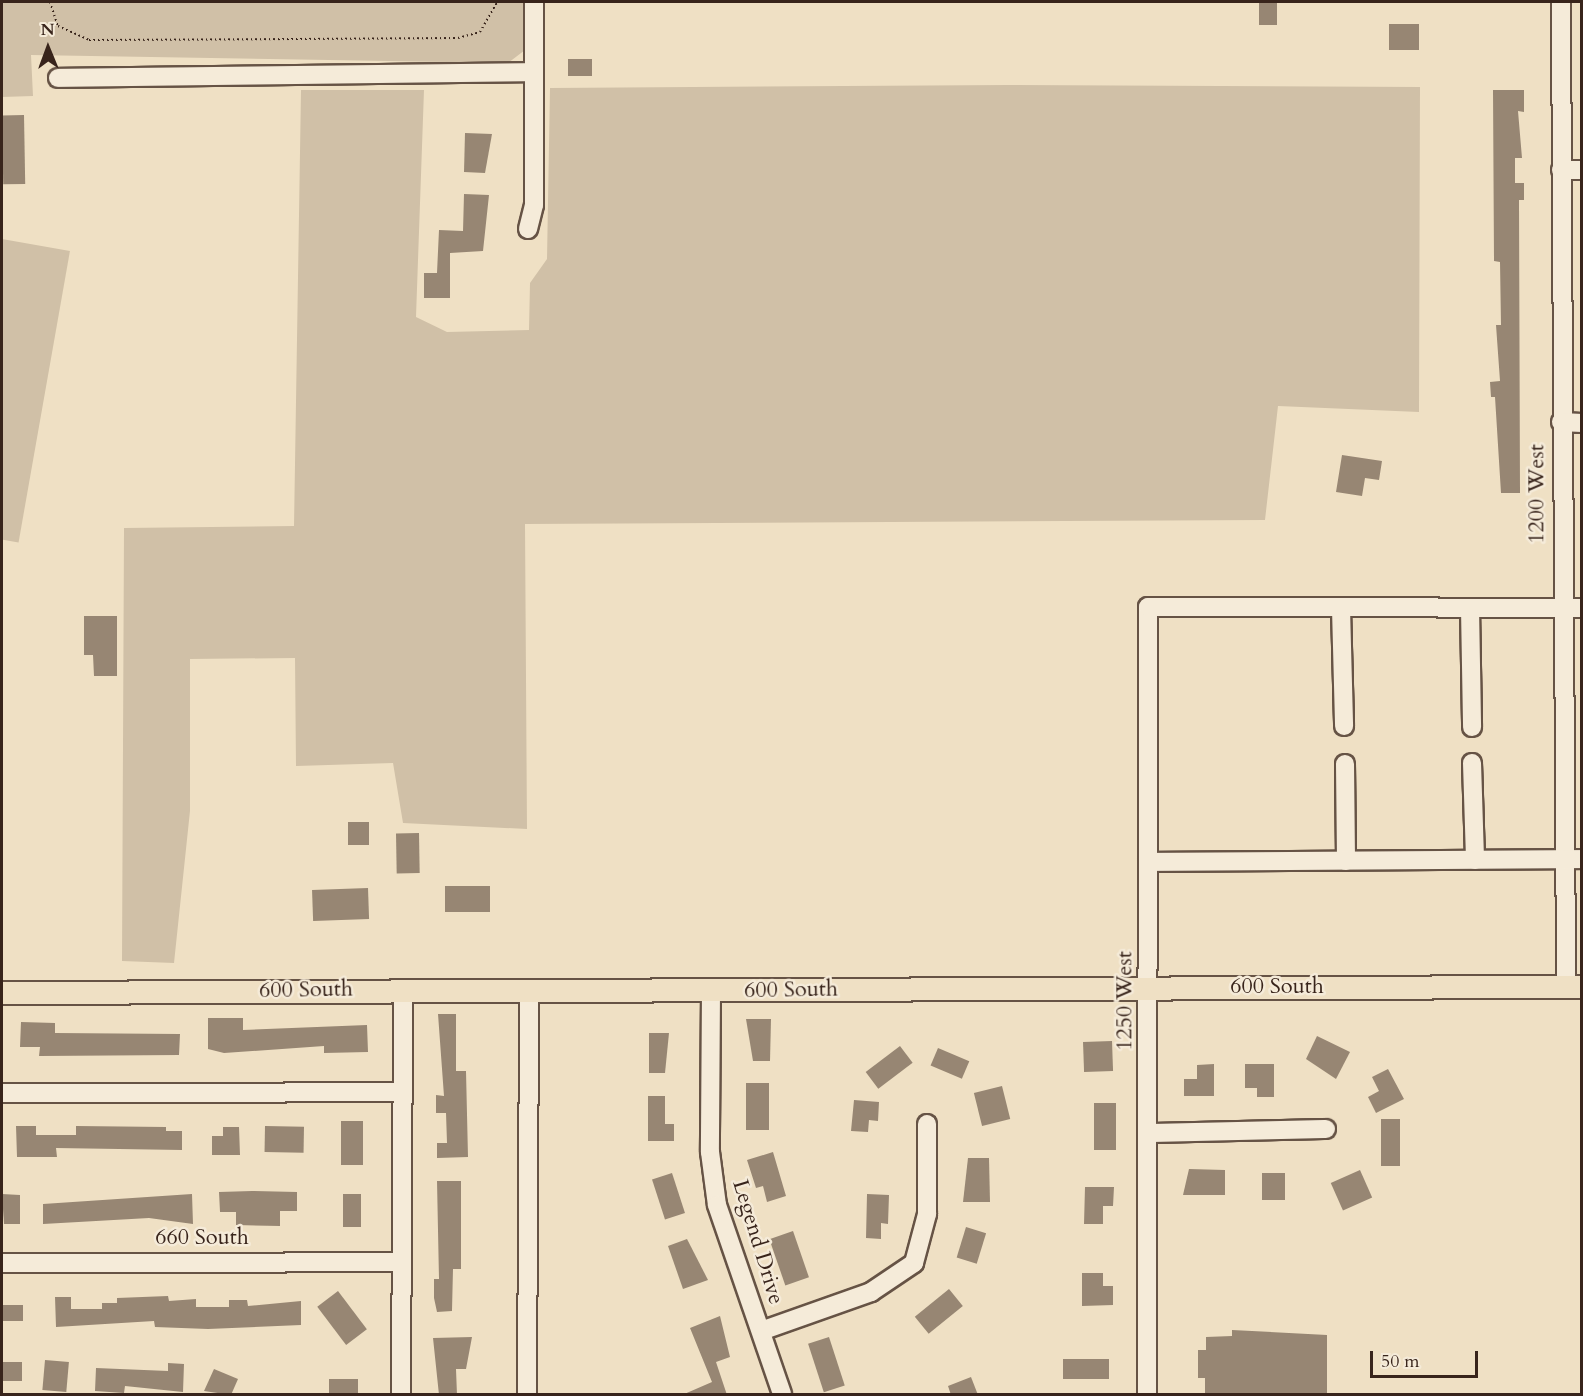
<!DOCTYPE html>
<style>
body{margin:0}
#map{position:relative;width:1583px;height:1396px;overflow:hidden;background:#efe0c4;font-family:Cardo,serif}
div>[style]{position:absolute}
.green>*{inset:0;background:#d0c0a7;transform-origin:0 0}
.building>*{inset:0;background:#978673;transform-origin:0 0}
.path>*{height:2px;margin-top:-1px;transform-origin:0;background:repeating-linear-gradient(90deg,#38241b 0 1.5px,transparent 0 4.5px)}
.roads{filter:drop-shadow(2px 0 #665345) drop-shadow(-2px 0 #665345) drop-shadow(0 2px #665345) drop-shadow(0 -2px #665345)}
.minor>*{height:18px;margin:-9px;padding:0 9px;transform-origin:9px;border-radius:9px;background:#f5ebd9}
.major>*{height:22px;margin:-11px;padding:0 11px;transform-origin:11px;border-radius:11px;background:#efe0c4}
span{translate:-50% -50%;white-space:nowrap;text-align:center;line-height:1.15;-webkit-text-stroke:5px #f5ebd9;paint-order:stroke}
.street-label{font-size:22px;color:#38241b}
.frame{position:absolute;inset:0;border:3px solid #38241b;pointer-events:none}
.north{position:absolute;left:18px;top:18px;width:60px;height:60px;-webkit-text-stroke:4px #f5ebd9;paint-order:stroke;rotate:359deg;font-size:16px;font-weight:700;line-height:24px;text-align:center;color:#38241b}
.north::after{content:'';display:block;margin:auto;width:21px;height:27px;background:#38241b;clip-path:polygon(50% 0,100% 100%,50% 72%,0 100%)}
.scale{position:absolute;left:1370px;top:1351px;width:108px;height:27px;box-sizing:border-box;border:3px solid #38241b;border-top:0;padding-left:8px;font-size:18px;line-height:21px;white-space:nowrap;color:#38241b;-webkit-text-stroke:4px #f5ebd9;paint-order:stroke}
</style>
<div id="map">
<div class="green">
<i style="clip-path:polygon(2px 2px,525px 2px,525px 50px,508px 63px,31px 55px,33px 96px,2px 97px)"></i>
<i style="clip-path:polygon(1008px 85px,1420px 87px,1419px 412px,1278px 406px,1265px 520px,525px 524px,527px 829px,403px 823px,393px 763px,296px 766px,295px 658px,190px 659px,190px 811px,174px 963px,122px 961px,124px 528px,294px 526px,301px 90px,424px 90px,416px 317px,447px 332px,529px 330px,530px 283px,547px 259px,550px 88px)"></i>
<i style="left:2px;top:239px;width:69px;height:296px;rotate:10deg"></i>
</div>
<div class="building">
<i style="left:1259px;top:2px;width:18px;height:23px"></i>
<i style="left:1389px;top:24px;width:30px;height:26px"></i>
<i style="left:568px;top:59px;width:24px;height:17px"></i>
<i style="clip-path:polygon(1493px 90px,1524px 90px,1524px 112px,1518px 111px,1522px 158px,1515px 158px,1515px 183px,1524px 183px,1524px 200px,1519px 200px,1520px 493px,1501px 493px,1495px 397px,1491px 397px,1490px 382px,1500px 381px,1496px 325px,1501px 325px,1500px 262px,1494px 261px)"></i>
<i style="left:24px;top:115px;width:69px;height:22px;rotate:89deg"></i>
<i style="clip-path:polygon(465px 133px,492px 134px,485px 173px,464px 172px)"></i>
<i style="clip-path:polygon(464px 194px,489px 195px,483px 251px,450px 253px,450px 298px,424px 298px,424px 273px,437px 273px,439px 230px,463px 231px)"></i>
<i style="clip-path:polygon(1342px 455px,1382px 461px,1379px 480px,1365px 478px,1362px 496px,1336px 492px)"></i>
<i style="clip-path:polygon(84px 616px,117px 616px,117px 676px,94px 676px,93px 655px,84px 655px)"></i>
<i style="left:348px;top:822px;width:21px;height:23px"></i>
<i style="left:419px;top:833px;width:40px;height:23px;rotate:89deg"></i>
<i style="left:445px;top:886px;width:45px;height:26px"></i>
<i style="left:368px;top:888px;width:31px;height:56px;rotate:88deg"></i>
<i style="clip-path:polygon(438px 1014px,456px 1014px,456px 1071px,466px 1071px,468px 1157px,437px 1158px,437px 1143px,447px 1143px,446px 1113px,436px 1113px,436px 1095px,444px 1096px)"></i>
<i style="clip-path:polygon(208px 1018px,243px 1018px,243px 1030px,367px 1025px,368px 1052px,324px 1053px,324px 1046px,224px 1053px,208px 1049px)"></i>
<i style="clip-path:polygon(746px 1019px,771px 1019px,770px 1061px,753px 1061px)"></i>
<i style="clip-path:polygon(21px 1022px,55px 1023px,55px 1033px,180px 1034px,179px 1055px,39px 1056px,40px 1047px,20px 1047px)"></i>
<i style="clip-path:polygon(649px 1033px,669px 1033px,665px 1073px,649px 1073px)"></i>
<i style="clip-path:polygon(1317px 1036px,1350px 1052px,1336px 1079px,1306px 1059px)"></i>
<i style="left:1112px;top:1041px;width:30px;height:29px;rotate:88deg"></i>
<i style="left:900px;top:1046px;width:21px;height:43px;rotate:53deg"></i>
<i style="left:938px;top:1048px;width:34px;height:19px;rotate:23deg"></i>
<i style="clip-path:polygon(1214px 1064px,1214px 1096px,1184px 1096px,1184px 1079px,1197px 1079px,1197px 1065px)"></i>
<i style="clip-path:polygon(1245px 1064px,1274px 1064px,1274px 1097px,1257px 1097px,1257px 1088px,1245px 1088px)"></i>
<i style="clip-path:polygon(1388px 1069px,1404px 1099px,1376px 1113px,1368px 1097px,1379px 1091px,1372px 1077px)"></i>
<i style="left:746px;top:1083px;width:23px;height:47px"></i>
<i style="left:1002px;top:1086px;width:34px;height:29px;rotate:76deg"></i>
<i style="clip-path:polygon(648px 1096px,665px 1096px,665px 1124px,674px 1124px,674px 1141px,648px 1141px)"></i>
<i style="clip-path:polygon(854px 1100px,879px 1102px,878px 1121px,869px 1120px,868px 1132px,851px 1131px)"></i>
<i style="left:1094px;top:1103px;width:22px;height:47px"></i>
<i style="left:1381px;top:1119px;width:19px;height:47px"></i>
<i style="left:341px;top:1121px;width:22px;height:44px"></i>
<i style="clip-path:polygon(16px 1126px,36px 1126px,36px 1135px,76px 1135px,76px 1126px,166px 1127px,166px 1131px,182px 1131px,182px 1150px,56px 1148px,57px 1157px,17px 1157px)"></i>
<i style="left:265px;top:1126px;width:39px;height:26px;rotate:1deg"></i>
<i style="clip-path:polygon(223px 1127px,239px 1127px,240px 1155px,212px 1155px,212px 1136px,223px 1136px)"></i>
<i style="clip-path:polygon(773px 1152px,786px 1196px,767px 1202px,763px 1186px,756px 1188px,747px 1160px)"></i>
<i style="clip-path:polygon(968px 1158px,989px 1158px,990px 1202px,963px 1202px)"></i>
<i style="clip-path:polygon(1189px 1169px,1225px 1170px,1225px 1195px,1183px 1195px)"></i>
<i style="left:1360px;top:1170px;width:30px;height:32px;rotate:66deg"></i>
<i style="left:672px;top:1173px;width:42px;height:21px;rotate:72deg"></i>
<i style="left:1262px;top:1173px;width:23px;height:27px"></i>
<i style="clip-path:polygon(437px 1181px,461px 1181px,461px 1269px,453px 1269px,452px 1311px,437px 1312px,434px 1298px,434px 1279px,439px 1279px)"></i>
<i style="clip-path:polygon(1085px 1187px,1114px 1187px,1113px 1206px,1103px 1206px,1103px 1224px,1084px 1224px)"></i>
<i style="clip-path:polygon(252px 1191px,297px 1192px,297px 1211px,280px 1211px,280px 1226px,236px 1225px,236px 1212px,220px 1212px,219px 1192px)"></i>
<i style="clip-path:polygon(2px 1194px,20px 1195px,20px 1224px,4px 1224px)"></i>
<i style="clip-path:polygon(192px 1194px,193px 1224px,149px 1218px,43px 1224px,43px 1204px)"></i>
<i style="left:343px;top:1194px;width:18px;height:33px"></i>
<i style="clip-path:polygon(867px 1194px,889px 1195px,888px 1224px,881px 1223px,881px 1239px,866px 1238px)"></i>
<i style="left:966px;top:1227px;width:21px;height:32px;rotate:17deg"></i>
<i style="left:793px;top:1231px;width:49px;height:25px;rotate:71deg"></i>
<i style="clip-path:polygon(687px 1239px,708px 1280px,683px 1289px,668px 1246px)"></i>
<i style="clip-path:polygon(1082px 1273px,1103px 1273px,1103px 1286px,1113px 1286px,1113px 1305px,1082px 1306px)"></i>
<i style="left:949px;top:1289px;width:22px;height:44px;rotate:51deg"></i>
<i style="left:338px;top:1291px;width:48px;height:26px;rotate:53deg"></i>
<i style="clip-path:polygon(168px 1296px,169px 1301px,196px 1299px,196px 1307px,229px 1307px,229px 1300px,247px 1300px,248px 1306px,301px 1301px,301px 1325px,208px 1329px,155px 1327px,154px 1321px,56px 1327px,55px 1297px,71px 1297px,71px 1309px,102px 1309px,102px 1303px,117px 1303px,117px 1298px)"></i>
<i style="left:2px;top:1305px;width:21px;height:16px"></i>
<i style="clip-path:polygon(720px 1316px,730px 1357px,716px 1362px,727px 1395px,682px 1395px,712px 1382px,690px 1328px)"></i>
<i style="clip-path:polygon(1232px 1330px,1327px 1335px,1327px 1395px,1205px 1395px,1205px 1378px,1198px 1378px,1198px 1350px,1206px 1350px,1206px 1337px,1232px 1336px)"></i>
<i style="clip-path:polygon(472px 1337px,466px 1369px,456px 1369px,457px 1395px,439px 1395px,433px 1338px)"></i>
<i style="left:829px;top:1337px;width:51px;height:22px;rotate:72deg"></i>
<i style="left:1063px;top:1359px;width:46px;height:20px"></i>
<i style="left:45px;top:1360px;width:24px;height:30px;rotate:5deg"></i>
<i style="left:2px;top:1362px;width:20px;height:19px"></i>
<i style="clip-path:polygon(168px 1363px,184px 1364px,183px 1392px,125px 1386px,124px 1393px,95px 1391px,96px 1368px,168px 1371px)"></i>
<i style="clip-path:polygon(214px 1369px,238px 1379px,231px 1395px,204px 1391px)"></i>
<i style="clip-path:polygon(971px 1377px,978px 1395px,951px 1395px,948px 1386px)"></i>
<i style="left:329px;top:1379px;width:29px;height:16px"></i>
</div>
<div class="path">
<i style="left:50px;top:2px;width:25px;rotate:72deg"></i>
<i style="left:58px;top:26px;width:34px;rotate:24deg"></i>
<i style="left:89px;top:40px;width:369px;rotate:-0.3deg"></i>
<i style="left:458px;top:38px;width:23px;rotate:-15deg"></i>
<i style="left:480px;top:32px;width:34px;rotate:-60deg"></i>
</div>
<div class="roads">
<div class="minor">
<i style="left:1561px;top:2px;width:985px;rotate:89.71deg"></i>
<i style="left:58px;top:78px;width:476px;rotate:-0.7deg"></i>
<i style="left:1561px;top:170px;width:21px"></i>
<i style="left:528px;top:229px;width:25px;rotate:-76deg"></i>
<i style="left:534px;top:205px;width:203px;rotate:-90deg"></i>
<i style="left:1561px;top:422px;width:21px;rotate:3deg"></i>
<i style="left:1341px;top:608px;width:118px;rotate:88.5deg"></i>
<i style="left:1470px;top:608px;width:119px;rotate:89deg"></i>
<i style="left:1472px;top:763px;width:97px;rotate:88.2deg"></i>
<i style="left:1345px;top:764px;width:97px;rotate:89.4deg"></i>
<i style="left:1148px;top:862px;width:434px;rotate:-0.4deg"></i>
<i style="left:711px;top:991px;width:161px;rotate:90.4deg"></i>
<i style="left:710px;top:1152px;width:53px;rotate:82.5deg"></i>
<i style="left:717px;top:1205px;width:200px;rotate:71deg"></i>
<i style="left:2px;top:1093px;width:400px;rotate:-0.1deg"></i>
<i style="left:1150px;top:1133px;width:176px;rotate:-1.3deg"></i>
<i style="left:2px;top:1263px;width:400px;rotate:-0.1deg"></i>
<i style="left:761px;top:1331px;width:117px;rotate:-19.5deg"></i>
<i style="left:871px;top:1292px;width:52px;rotate:-34deg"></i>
<i style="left:914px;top:1263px;width:51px;rotate:-75.1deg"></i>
<i style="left:927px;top:1214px;width:90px;rotate:-90deg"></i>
<i style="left:401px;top:1394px;width:405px;rotate:-89.7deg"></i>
<i style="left:527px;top:1394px;width:404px;rotate:-89.7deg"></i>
<i style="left:1147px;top:1394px;width:787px;rotate:-89.93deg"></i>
<i style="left:1148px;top:607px;width:434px;rotate:0.1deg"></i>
</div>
<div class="major">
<i style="left:2px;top:993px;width:1580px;rotate:-0.22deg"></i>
</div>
</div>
<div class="street-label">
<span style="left:1537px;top:494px;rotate:-90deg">1200 West</span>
<span style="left:1277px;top:987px">600 South</span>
<span style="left:306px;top:990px;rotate:-1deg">600 South</span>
<span style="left:791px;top:990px;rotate:-1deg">600 South</span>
<span style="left:1125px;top:1001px;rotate:-90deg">1250 West</span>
<span style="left:202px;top:1238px">660 South</span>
<span style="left:758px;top:1242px;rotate:73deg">Legend Drive</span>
</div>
<div class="frame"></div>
<div class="north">N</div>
<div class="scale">50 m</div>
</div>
